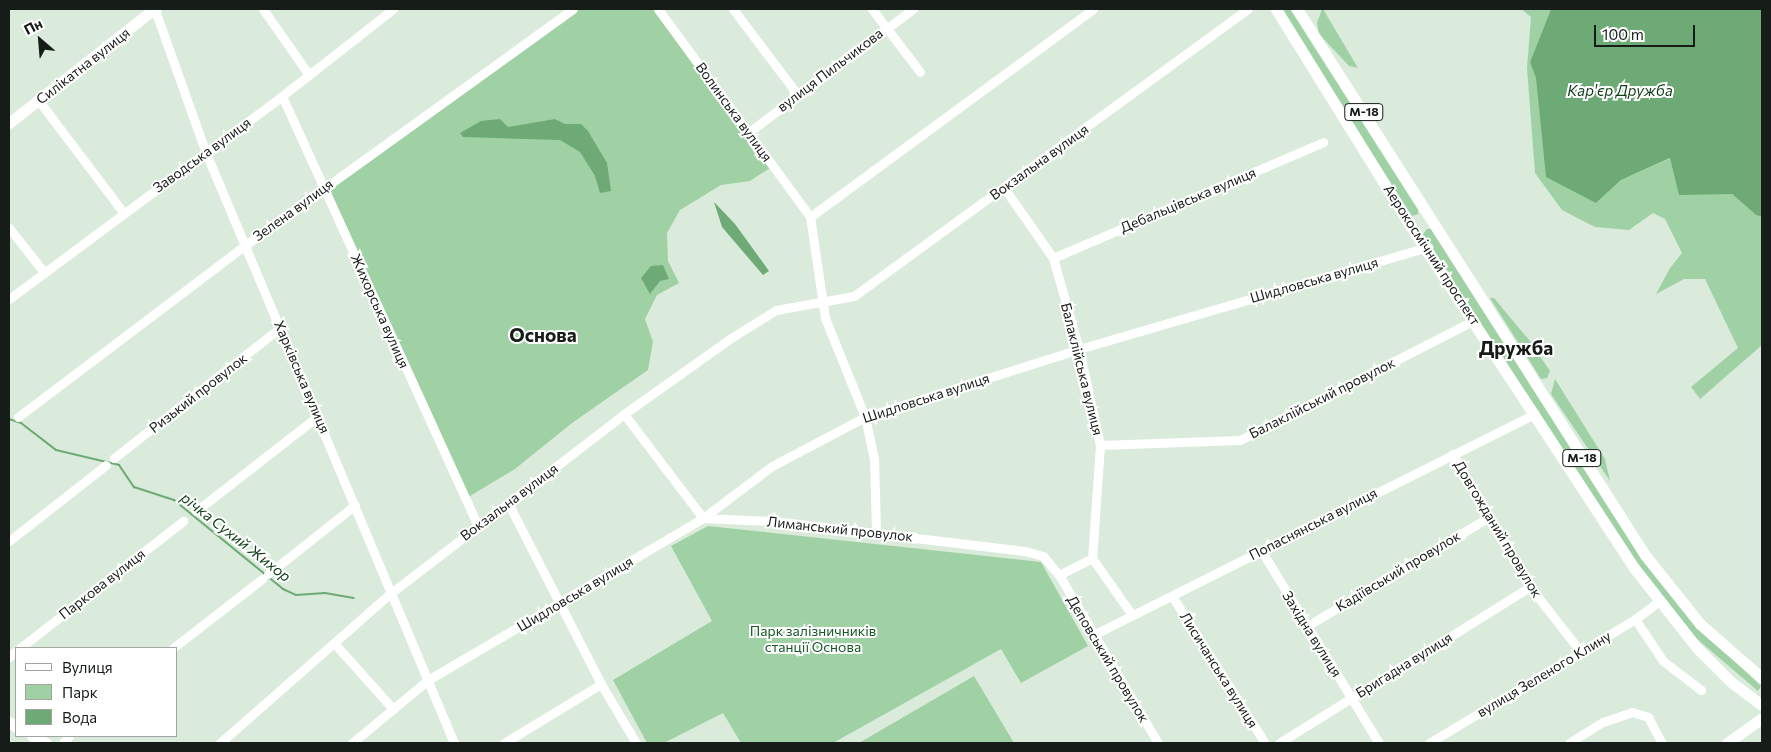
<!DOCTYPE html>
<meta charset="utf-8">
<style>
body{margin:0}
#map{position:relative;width:1771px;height:752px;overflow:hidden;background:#daebdb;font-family:Commissioner,sans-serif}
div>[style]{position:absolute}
.green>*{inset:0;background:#a0d1a5}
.water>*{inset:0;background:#6eaa75}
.stream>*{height:2px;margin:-1px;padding:0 1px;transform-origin:1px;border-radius:1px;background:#6eaa75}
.minor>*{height:9px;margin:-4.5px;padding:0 4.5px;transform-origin:4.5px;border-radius:4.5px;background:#fff}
.major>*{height:11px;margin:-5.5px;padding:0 5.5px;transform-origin:5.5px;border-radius:5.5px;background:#fff}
span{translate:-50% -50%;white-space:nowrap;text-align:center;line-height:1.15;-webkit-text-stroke:4px #fff;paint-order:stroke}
.shield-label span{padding:1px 4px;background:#fff;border:1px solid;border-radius:4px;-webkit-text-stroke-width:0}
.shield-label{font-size:12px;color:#161c17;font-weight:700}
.street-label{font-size:14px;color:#161c17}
.park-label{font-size:14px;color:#185826}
.water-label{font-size:15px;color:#123d1a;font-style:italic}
.district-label{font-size:19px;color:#161c17;font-weight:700}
.frame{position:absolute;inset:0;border:10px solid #161c17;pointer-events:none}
.legend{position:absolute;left:15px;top:647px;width:162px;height:90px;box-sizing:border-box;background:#fff;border:1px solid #a2a4a2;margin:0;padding:6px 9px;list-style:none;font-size:15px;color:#161c17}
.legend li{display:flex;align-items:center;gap:10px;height:25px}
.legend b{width:25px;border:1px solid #a2a4a2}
.north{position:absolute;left:15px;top:15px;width:50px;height:50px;-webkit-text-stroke:4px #fff;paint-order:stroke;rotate:333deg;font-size:14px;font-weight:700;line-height:20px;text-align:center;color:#161c17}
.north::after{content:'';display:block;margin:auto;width:18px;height:22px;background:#161c17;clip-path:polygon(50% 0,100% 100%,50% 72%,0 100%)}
.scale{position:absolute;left:1594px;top:25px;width:101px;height:22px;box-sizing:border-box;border:2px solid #161c17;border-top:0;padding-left:6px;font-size:15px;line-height:18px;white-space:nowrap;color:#161c17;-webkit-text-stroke:4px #fff;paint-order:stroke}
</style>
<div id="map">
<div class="green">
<i style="clip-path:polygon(573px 9px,658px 9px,773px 166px,750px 181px,721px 185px,680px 210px,667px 233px,668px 261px,679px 283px,657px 295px,645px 319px,653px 342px,648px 370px,572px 423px,515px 469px,465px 499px,322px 189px)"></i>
<i style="clip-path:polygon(1279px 9px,1290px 9px,1418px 210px,1418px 214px,1412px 216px)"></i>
<i style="clip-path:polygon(1322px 9px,1323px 9px,1358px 68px,1349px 66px,1319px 34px,1317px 23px)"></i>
<i style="clip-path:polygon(1521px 9px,1551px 9px,1530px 62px,1596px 203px,1621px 180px,1671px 158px,1679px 194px,1732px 194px,1756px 215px,1762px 217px,1762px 345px,1700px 399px,1691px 387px,1738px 348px,1705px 279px,1684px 279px,1656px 294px,1670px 268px,1682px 253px,1665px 219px,1653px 213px,1629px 230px,1595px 227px,1562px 210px,1535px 173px,1527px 68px,1531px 17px)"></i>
<i style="clip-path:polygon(1427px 229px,1431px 229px,1687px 616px,1761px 686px,1758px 691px,1683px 627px,1653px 588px,1423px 234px)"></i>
<i style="clip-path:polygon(1490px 298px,1494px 298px,1529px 340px,1550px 371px,1547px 378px,1541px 379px)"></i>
<i style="clip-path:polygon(1555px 379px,1605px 459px,1610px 481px,1551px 394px)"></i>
<i style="clip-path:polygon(708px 526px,1041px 562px,1088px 646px,1021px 683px,1001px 649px,833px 743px,741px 743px,723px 713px,664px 743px,647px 743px,613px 680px,712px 621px,671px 546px)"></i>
<i style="clip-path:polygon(974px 676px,1014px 743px,859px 743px)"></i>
</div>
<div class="water">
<i style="clip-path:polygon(1551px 9px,1762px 9px,1762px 217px,1756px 215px,1732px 194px,1679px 195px,1670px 158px,1621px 180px,1596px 203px,1546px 177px,1536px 78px,1530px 62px)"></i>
<i style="clip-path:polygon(500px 119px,508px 127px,555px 119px,565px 124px,581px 124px,588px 131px,607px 163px,611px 191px,600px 193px,595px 176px,580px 152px,560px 140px,463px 137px,460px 133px,481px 121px)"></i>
<i style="clip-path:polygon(714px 202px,735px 224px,769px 271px,763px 275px,722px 227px)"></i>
<i style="clip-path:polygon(663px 265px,669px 279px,660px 281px,650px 294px,641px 278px,651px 266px)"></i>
</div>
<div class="stream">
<i style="left:9px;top:419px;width:13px;rotate:18deg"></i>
<i style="left:21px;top:423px;width:44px;rotate:37.6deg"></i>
<i style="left:56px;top:450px;width:65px;rotate:13.4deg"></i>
<i style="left:119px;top:465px;width:27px;rotate:56deg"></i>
<i style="left:134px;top:487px;width:42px;rotate:18deg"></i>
<i style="left:174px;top:500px;width:141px;rotate:39.2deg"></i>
<i style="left:283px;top:589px;width:14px;rotate:25deg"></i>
<i style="left:296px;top:595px;width:29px;rotate:-4deg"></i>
<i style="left:325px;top:593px;width:29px;rotate:10deg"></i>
</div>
<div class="minor">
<i style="left:157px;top:9px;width:2px;rotate:153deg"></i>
<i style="left:155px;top:10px;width:152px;rotate:70.4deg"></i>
<i style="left:206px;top:153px;width:640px;rotate:67.2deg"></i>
<i style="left:263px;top:9px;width:80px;rotate:55.1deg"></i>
<i style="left:658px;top:9px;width:258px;rotate:53.8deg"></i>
<i style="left:733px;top:9px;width:106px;rotate:53deg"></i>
<i style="left:872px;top:9px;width:79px;rotate:52.7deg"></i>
<i style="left:282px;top:96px;width:473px;rotate:65.5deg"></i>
<i style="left:39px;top:101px;width:139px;rotate:52.9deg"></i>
<i style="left:749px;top:132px;width:205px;rotate:-36.9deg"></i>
<i style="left:1004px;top:188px;width:85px;rotate:55deg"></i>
<i style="left:1053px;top:258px;width:95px;rotate:74.1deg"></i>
<i style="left:1079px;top:349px;width:98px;rotate:77.7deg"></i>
<i style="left:1100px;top:445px;width:113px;rotate:94deg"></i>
<i style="left:1092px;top:558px;width:70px;rotate:54.9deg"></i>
<i style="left:9px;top:228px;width:56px;rotate:51.5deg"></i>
<i style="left:1053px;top:258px;width:294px;rotate:-23.2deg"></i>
<i style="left:9px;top:299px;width:340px;rotate:-36.6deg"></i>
<i style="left:282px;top:96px;width:141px;rotate:-38.1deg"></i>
<i style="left:624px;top:414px;width:131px;rotate:52.8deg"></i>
<i style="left:703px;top:518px;width:70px;rotate:2.5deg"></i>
<i style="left:773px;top:521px;width:254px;rotate:6.8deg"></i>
<i style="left:1025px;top:551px;width:19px;rotate:16deg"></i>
<i style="left:1043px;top:556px;width:25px;rotate:50deg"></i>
<i style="left:1059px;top:575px;width:37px;rotate:-27deg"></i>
<i style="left:18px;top:417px;width:287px;rotate:-37.1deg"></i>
<i style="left:247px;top:244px;width:402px;rotate:-35.8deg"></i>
<i style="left:1100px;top:445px;width:140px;rotate:-2deg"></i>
<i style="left:1240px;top:440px;width:263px;rotate:-27.1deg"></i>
<i style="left:1453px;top:454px;width:154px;rotate:59.9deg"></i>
<i style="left:1530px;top:587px;width:83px;rotate:51.9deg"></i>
<i style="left:114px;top:458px;width:212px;rotate:-38.1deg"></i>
<i style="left:508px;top:503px;width:203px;rotate:62.8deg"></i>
<i style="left:601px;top:684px;width:69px;rotate:59.3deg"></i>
<i style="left:196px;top:511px;width:155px;rotate:-37.9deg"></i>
<i style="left:876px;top:533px;width:74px;rotate:-91.5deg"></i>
<i style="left:874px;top:459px;width:43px;rotate:-102.1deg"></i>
<i style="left:865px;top:417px;width:107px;rotate:-112deg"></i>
<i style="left:825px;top:318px;width:102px;rotate:-98.4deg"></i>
<i style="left:810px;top:217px;width:351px;rotate:-36.3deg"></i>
<i style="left:9px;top:541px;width:123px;rotate:-38.1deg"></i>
<i style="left:1261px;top:550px;width:226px;rotate:58.6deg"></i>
<i style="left:268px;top:574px;width:111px;rotate:-38.4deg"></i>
<i style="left:1059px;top:575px;width:195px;rotate:59.5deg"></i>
<i style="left:1172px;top:596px;width:174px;rotate:57.7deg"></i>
<i style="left:1635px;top:619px;width:50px;rotate:56.3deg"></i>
<i style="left:1663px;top:661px;width:48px;rotate:37.3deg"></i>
<i style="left:1307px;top:626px;width:212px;rotate:-30.9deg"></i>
<i style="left:1093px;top:635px;width:494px;rotate:-26.6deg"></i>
<i style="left:334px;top:643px;width:89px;rotate:48.2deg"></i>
<i style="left:20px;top:648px;width:207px;rotate:-37.9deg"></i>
<i style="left:173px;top:648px;width:113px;rotate:-37.8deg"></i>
<i style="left:9px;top:657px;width:9px;rotate:-41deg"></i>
<i style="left:63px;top:743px;width:9px;rotate:-49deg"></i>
<i style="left:220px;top:743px;width:227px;rotate:-41.3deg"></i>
<i style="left:391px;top:593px;width:294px;rotate:-37.5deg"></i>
<i style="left:624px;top:414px;width:131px;rotate:-35.4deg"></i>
<i style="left:731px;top:338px;width:53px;rotate:-31.9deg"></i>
<i style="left:776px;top:310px;width:79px;rotate:-10.2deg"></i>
<i style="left:854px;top:296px;width:487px;rotate:-36.1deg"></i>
<i style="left:352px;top:743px;width:99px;rotate:-39.7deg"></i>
<i style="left:428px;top:680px;width:319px;rotate:-30.5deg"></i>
<i style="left:703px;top:518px;width:86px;rotate:-37deg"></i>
<i style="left:772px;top:466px;width:105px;rotate:-27.8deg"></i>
<i style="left:865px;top:417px;width:225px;rotate:-17.6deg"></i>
<i style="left:1079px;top:349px;width:364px;rotate:-16.3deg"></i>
<i style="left:504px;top:743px;width:114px;rotate:-31.3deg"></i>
<i style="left:1279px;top:743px;width:296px;rotate:-31.9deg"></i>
<i style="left:1429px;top:743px;width:240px;rotate:-31deg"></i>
<i style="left:1635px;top:619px;width:29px;rotate:-36deg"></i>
<i style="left:1569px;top:743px;width:40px;rotate:-32deg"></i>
<i style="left:1603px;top:722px;width:31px;rotate:-19deg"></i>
<i style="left:1632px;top:712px;width:17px;rotate:17deg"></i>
<i style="left:1648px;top:717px;width:30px;rotate:62deg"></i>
</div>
<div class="major">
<i style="left:1276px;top:9px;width:256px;rotate:58.2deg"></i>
<i style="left:1411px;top:227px;width:409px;rotate:56.8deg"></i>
<i style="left:1635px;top:569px;width:100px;rotate:51.9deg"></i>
<i style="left:1697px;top:648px;width:48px;rotate:45deg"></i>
<i style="left:1731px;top:682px;width:39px;rotate:37deg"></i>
<i style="left:1297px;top:9px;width:647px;rotate:57.49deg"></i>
<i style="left:1645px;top:555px;width:88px;rotate:51.4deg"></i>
<i style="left:1700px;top:624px;width:82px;rotate:41.1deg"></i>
<i style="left:9px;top:123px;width:184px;rotate:-38.2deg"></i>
<i style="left:9px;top:722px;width:9px;rotate:36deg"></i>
<i style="left:32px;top:736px;width:16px;rotate:27deg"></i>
<i style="left:1727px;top:743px;width:43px;rotate:-35.5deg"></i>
</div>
<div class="shield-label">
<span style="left:1364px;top:112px">М-18</span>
<span style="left:1582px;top:458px">М-18</span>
</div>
<div class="street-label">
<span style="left:83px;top:66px;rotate:-38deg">Силікатна вулиця</span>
<span style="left:830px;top:70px;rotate:-37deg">вулиця Пильчикова</span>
<span style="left:734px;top:112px;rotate:54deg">Волинська вулиця</span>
<span style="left:202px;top:155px;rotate:-36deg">Заводська вулиця</span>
<span style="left:1039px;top:162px;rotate:-36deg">Вокзальна вулиця</span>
<span style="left:1188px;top:200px;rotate:-23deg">Дебальцівська вулиця</span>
<span style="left:293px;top:210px;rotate:-36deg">Зелена вулиця</span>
<span style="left:1432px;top:255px;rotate:57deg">Аерокосмічний проспект</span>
<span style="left:1314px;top:280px;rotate:-16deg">Шидловська вулиця</span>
<span style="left:380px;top:311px;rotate:66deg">Жихорська вулиця</span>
<span style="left:1082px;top:369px;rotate:76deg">Балаклійська вулиця</span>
<span style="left:302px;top:377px;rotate:67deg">Харківська вулиця</span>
<span style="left:198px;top:393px;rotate:-38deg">Ризький провулок</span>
<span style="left:926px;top:398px;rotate:-18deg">Шидловська вулиця</span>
<span style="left:1322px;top:398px;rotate:-27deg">Балаклійський провулок</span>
<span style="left:509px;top:502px;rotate:-37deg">Вокзальна вулиця</span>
<span style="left:1313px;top:524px;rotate:-27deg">Попаснянська вулиця</span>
<span style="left:840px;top:529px;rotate:6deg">Лиманський провулок</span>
<span style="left:1498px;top:529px;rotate:59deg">Довгожданий провулок</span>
<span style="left:1398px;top:571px;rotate:-31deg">Кадіївський провулок</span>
<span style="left:102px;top:584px;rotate:-38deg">Паркова вулиця</span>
<span style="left:575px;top:594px;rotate:-31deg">Шидловська вулиця</span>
<span style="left:1312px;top:634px;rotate:58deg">Західна вулиця</span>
<span style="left:1108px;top:659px;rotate:59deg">Деповський провулок</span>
<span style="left:1404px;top:665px;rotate:-32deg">Бригадна вулиця</span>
<span style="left:1219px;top:670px;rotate:58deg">Лисичанська вулиця</span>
<span style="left:1544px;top:674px;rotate:-31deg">вулиця Зеленого Клину</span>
</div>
<div class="park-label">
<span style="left:813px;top:639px">Парк залізничників<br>станції Основа</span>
</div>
<div class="water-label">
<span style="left:1620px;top:91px">Кар'єр Дружба</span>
<span style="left:236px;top:537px;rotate:38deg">річка Сухий Жихор</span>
</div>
<div class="district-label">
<span style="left:543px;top:335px">Основа</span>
<span style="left:1516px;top:348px">Дружба</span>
</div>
<div class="frame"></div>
<ul class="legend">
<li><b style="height:6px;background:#fff"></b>Вулиця</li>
<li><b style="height:14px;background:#a0d1a5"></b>Парк</li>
<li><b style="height:14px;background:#6eaa75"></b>Вода</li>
</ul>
<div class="north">Пн</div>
<div class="scale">100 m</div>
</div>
